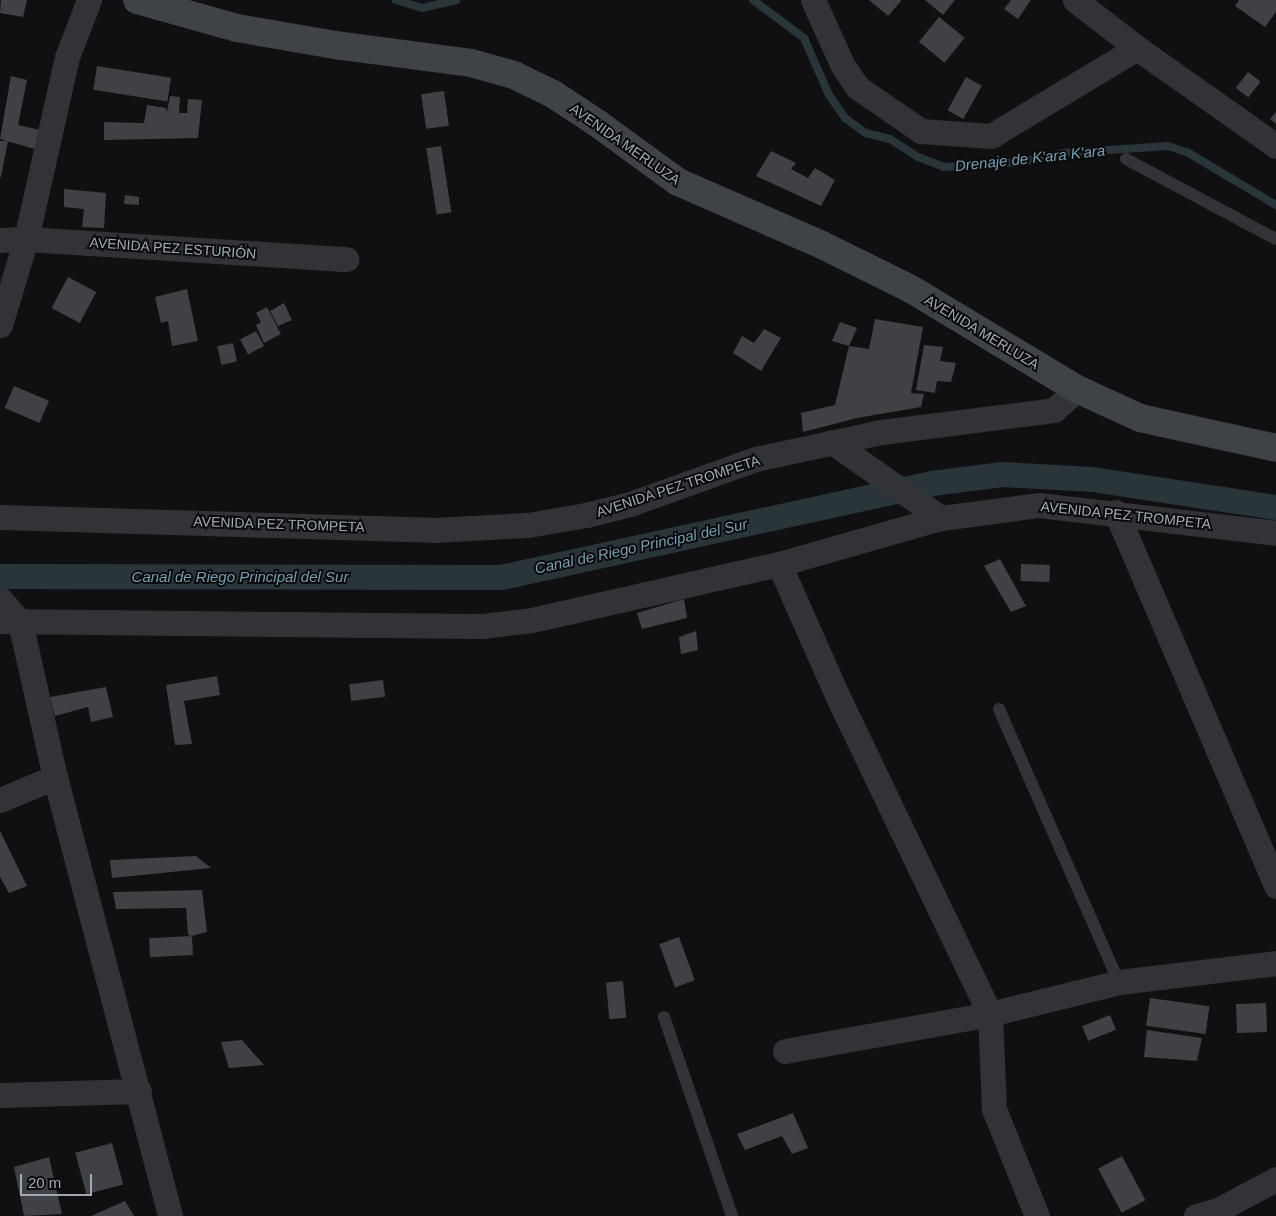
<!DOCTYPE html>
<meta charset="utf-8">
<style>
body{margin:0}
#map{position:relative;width:1276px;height:1216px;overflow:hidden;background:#101012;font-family:Helvetica,sans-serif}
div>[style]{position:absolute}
.stream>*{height:8px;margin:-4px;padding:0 4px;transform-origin:4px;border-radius:4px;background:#2a353a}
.canal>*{height:25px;margin:-12.5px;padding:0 12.5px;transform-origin:12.5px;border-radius:12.5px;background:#2a353a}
.building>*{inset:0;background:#3f4145;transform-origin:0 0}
.lane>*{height:12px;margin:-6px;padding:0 6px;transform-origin:6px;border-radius:6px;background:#313337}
.street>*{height:25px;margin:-12.5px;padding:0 12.5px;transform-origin:12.5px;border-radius:12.5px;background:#313337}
.secondary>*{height:28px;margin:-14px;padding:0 14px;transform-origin:14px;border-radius:14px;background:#3f4247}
span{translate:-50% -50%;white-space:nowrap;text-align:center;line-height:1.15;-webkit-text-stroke:4px #0b0b0d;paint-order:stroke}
.street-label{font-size:14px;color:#a1aab3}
.water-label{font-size:15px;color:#779faf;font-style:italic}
.scale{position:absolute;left:20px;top:1174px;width:72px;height:22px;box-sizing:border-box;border:2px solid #a1aab3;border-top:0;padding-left:6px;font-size:15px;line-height:18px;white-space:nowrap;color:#a1aab3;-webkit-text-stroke:4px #0b0b0d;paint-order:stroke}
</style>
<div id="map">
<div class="stream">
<i style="left:396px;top:0;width:27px;rotate:17deg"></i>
<i style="left:422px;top:8px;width:35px;rotate:-13deg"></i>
<i style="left:753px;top:0;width:64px;rotate:36.7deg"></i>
<i style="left:804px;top:38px;width:62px;rotate:66.3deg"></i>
<i style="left:829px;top:95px;width:28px;rotate:55deg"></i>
<i style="left:845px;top:118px;width:26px;rotate:36deg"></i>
<i style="left:866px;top:133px;width:25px;rotate:14deg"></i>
<i style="left:890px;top:139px;width:33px;rotate:33deg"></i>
<i style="left:918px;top:157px;width:28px;rotate:21deg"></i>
<i style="left:944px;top:167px;width:77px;rotate:-3.7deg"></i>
<i style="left:1021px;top:162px;width:44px;rotate:-11.8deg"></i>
<i style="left:1064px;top:153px;width:104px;rotate:-3.9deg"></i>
<i style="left:1168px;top:146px;width:20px;rotate:18deg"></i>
<i style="left:1187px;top:152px;width:104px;rotate:30.8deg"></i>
</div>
<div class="canal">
<i style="left:0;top:576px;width:501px;rotate:0.11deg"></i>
<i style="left:501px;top:577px;width:440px;rotate:-12.3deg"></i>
<i style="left:931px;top:483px;width:72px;rotate:-7.2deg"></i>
<i style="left:1002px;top:474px;width:90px;rotate:3.2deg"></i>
<i style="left:1092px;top:479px;width:186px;rotate:8.7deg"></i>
</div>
<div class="building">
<i style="clip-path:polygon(1px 0,27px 0,23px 17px,0 13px)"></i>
<i style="clip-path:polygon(869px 0,900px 0,901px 1px,888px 16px)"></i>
<i style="clip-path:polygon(925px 0,955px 0,943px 15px)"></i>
<i style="clip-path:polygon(1011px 0,1031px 0,1018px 19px,1004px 9px)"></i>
<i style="clip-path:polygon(1239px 0,1276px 0,1276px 12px,1265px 27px,1235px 6px)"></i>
<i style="left:939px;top:17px;width:33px;height:32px;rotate:39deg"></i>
<i style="left:97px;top:66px;width:75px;height:24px;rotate:9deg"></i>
<i style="left:1248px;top:72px;width:16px;height:20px;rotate:38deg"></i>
<i style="clip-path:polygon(11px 76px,27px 80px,18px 125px,49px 132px,45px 152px,0 139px)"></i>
<i style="left:966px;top:77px;width:18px;height:38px;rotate:29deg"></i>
<i style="left:444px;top:91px;width:35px;height:23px;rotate:82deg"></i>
<i style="clip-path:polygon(170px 96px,180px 97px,179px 113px,187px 113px,188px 99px,202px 100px,198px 138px,104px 140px,104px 122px,144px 123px,147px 105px,166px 108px,167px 112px)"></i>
<i style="clip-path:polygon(1276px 112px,1276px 124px,1270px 119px)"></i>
<i style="clip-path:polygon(0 141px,8px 141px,1px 177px,0 177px)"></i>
<i style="left:441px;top:146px;width:67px;height:15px;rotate:81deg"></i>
<i style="clip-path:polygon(771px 151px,796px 163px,791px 169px,808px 178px,815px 168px,835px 180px,821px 206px,756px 176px)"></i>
<i style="clip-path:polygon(64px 189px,106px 193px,104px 228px,82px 227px,84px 209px,64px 207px)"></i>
<i style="clip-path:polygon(125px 195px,139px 197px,139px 205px,124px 204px)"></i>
<i style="left:68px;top:277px;width:32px;height:35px;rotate:28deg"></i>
<i style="clip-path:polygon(187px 289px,198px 341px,172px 346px,168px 321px,161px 323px,155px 297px)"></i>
<i style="clip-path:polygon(284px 303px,292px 320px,278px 326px,270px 311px)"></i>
<i style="clip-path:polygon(267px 307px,281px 334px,264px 343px,256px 325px,261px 322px,256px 313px)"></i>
<i style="clip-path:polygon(875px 319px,923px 327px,911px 393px,924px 394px,921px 407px,857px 418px,803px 432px,801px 413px,835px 405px,849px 346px,869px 349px)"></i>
<i style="clip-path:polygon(840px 322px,857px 328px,849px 346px,832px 341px)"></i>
<i style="clip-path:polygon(764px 329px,781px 338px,761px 371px,733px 353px,742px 336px,754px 343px)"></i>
<i style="left:256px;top:331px;width:17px;height:18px;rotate:62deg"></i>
<i style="left:233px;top:343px;width:19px;height:16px;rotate:78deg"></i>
<i style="clip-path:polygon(924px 345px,943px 347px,940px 361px,956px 363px,951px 382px,937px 381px,935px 393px,916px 390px)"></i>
<i style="left:14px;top:386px;width:38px;height:24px;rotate:23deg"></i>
<i style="clip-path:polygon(1000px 559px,1026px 606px,1011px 612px,984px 566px)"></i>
<i style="left:1021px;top:564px;width:29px;height:17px;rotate:2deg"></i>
<i style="clip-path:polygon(684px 599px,687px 618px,642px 629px,637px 613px)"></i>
<i style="clip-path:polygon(696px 631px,698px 650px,681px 654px,679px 637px)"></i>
<i style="clip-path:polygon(217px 676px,220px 695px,184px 701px,192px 744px,175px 745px,166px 685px)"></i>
<i style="left:383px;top:680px;width:17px;height:34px;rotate:83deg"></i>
<i style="clip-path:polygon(106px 687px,113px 717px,91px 722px,88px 707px,55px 716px,50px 697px)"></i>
<i style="clip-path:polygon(0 831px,27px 886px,9px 893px,0 877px)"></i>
<i style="clip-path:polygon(196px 856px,211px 868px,112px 878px,110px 860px)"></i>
<i style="clip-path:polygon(202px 890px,207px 932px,192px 936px,188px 935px,186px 908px,116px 909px,113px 892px)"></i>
<i style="left:192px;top:936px;width:19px;height:43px;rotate:87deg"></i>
<i style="left:679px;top:937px;width:46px;height:21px;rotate:70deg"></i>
<i style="left:623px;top:981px;width:37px;height:17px;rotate:85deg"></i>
<i style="left:1150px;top:998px;width:60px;height:28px;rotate:8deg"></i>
<i style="left:1266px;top:1003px;width:29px;height:30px;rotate:88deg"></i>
<i style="left:1110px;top:1015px;width:16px;height:30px;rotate:68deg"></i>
<i style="clip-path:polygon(1147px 1030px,1202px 1038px,1197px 1061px,1144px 1057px)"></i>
<i style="clip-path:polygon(242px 1040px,264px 1065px,229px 1068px,221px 1042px)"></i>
<i style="clip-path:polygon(793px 1113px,808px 1148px,792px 1154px,782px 1136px,745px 1150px,737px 1134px)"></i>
<i style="left:112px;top:1143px;width:43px;height:38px;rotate:75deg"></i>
<i style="left:1122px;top:1156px;width:50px;height:27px;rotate:62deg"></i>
<i style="clip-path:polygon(49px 1157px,62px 1214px,24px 1216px,14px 1167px)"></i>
<i style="clip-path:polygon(125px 1201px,134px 1216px,91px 1216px)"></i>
</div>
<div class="lane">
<i style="left:1126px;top:159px;width:170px;rotate:28.1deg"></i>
<i style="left:999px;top:709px;width:298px;rotate:66.3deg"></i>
<i style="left:664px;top:1017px;width:210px;rotate:71.1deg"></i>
</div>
<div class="street">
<i style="left:813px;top:0;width:72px;rotate:65.6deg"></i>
<i style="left:843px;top:66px;width:25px;rotate:56deg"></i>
<i style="left:857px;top:87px;width:78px;rotate:34.5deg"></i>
<i style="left:921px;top:131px;width:70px;rotate:4.1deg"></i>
<i style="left:991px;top:136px;width:170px;rotate:-31.1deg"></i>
<i style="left:1075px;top:0;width:78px;rotate:37.7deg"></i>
<i style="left:1137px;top:48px;width:170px;rotate:35.2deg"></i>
<i style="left:0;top:240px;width:26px;rotate:-2deg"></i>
<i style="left:26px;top:239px;width:321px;rotate:3.6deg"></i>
<i style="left:0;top:325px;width:90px;rotate:-73.2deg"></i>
<i style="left:26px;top:239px;width:187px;rotate:-77.3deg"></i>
<i style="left:67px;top:57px;width:61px;rotate:-68.9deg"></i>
<i style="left:832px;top:442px;width:133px;rotate:34.9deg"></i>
<i style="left:1116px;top:512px;width:407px;rotate:66.8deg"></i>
<i style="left:0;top:517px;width:433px;rotate:1.7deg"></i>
<i style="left:433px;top:530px;width:95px;rotate:-3deg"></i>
<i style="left:528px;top:525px;width:59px;rotate:-9.8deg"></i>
<i style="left:586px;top:515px;width:45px;rotate:-14deg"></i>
<i style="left:630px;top:504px;width:134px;rotate:-19.7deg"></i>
<i style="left:756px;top:459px;width:128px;rotate:-12.2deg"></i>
<i style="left:881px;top:432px;width:174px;rotate:-7.2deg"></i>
<i style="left:1054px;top:410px;width:31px;rotate:-42deg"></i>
<i style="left:779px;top:564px;width:143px;rotate:66.1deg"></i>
<i style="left:837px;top:695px;width:354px;rotate:64.4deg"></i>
<i style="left:990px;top:1014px;width:95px;rotate:87.6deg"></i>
<i style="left:994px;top:1109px;width:115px;rotate:68.1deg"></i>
<i style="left:0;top:599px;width:30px;rotate:49deg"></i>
<i style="left:20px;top:622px;width:159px;rotate:77.3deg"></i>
<i style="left:55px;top:777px;width:454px;rotate:75.3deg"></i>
<i style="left:0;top:621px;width:482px;rotate:0.6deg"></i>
<i style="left:482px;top:626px;width:50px;rotate:-6.8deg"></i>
<i style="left:532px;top:620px;width:253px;rotate:-12.8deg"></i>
<i style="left:779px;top:564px;width:168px;rotate:-15.9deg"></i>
<i style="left:941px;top:518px;width:99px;rotate:-7.6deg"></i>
<i style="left:1039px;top:505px;width:239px;rotate:6.7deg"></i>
<i style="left:0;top:800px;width:60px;rotate:-22.7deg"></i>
<i style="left:785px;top:1051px;width:208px;rotate:-10.2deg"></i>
<i style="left:990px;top:1014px;width:133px;rotate:-13.9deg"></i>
<i style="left:1119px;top:982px;width:158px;rotate:-6.9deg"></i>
<i style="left:0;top:1095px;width:139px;rotate:-1.6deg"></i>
<i style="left:1196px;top:1216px;width:23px;rotate:-15deg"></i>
<i style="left:1218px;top:1210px;width:66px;rotate:-28.1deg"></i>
</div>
<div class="secondary">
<i style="left:137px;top:0;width:104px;rotate:15.6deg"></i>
<i style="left:237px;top:28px;width:99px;rotate:9.8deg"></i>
<i style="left:335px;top:45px;width:137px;rotate:7.5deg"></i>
<i style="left:471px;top:63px;width:45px;rotate:15.6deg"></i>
<i style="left:514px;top:75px;width:43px;rotate:26deg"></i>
<i style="left:553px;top:94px;width:53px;rotate:33.4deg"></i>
<i style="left:597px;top:123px;width:100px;rotate:36.1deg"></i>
<i style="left:678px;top:182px;width:157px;rotate:23.6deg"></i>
<i style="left:822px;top:245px;width:99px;rotate:26.3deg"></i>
<i style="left:911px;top:289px;width:194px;rotate:31.1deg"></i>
<i style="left:1077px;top:389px;width:69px;rotate:24.7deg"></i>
<i style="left:1140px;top:418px;width:139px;rotate:12.4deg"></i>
</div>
<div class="street-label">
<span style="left:625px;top:144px;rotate:35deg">AVENIDA MERLUZA</span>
<span style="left:173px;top:248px;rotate:4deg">AVENIDA PEZ ESTURIÓN</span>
<span style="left:982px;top:332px;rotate:31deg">AVENIDA MERLUZA</span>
<span style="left:678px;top:486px;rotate:-18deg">AVENIDA PEZ TROMPETA</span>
<span style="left:1126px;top:515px;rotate:6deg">AVENIDA PEZ TROMPETA</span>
<span style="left:279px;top:524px;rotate:2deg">AVENIDA PEZ TROMPETA</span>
</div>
<div class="water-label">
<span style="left:1030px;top:158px;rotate:-6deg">Drenaje de K'ara K'ara</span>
<span style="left:641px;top:546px;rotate:-12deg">Canal de Riego Principal del Sur</span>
<span style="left:240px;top:577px">Canal de Riego Principal del Sur</span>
</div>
<div class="scale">20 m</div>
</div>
